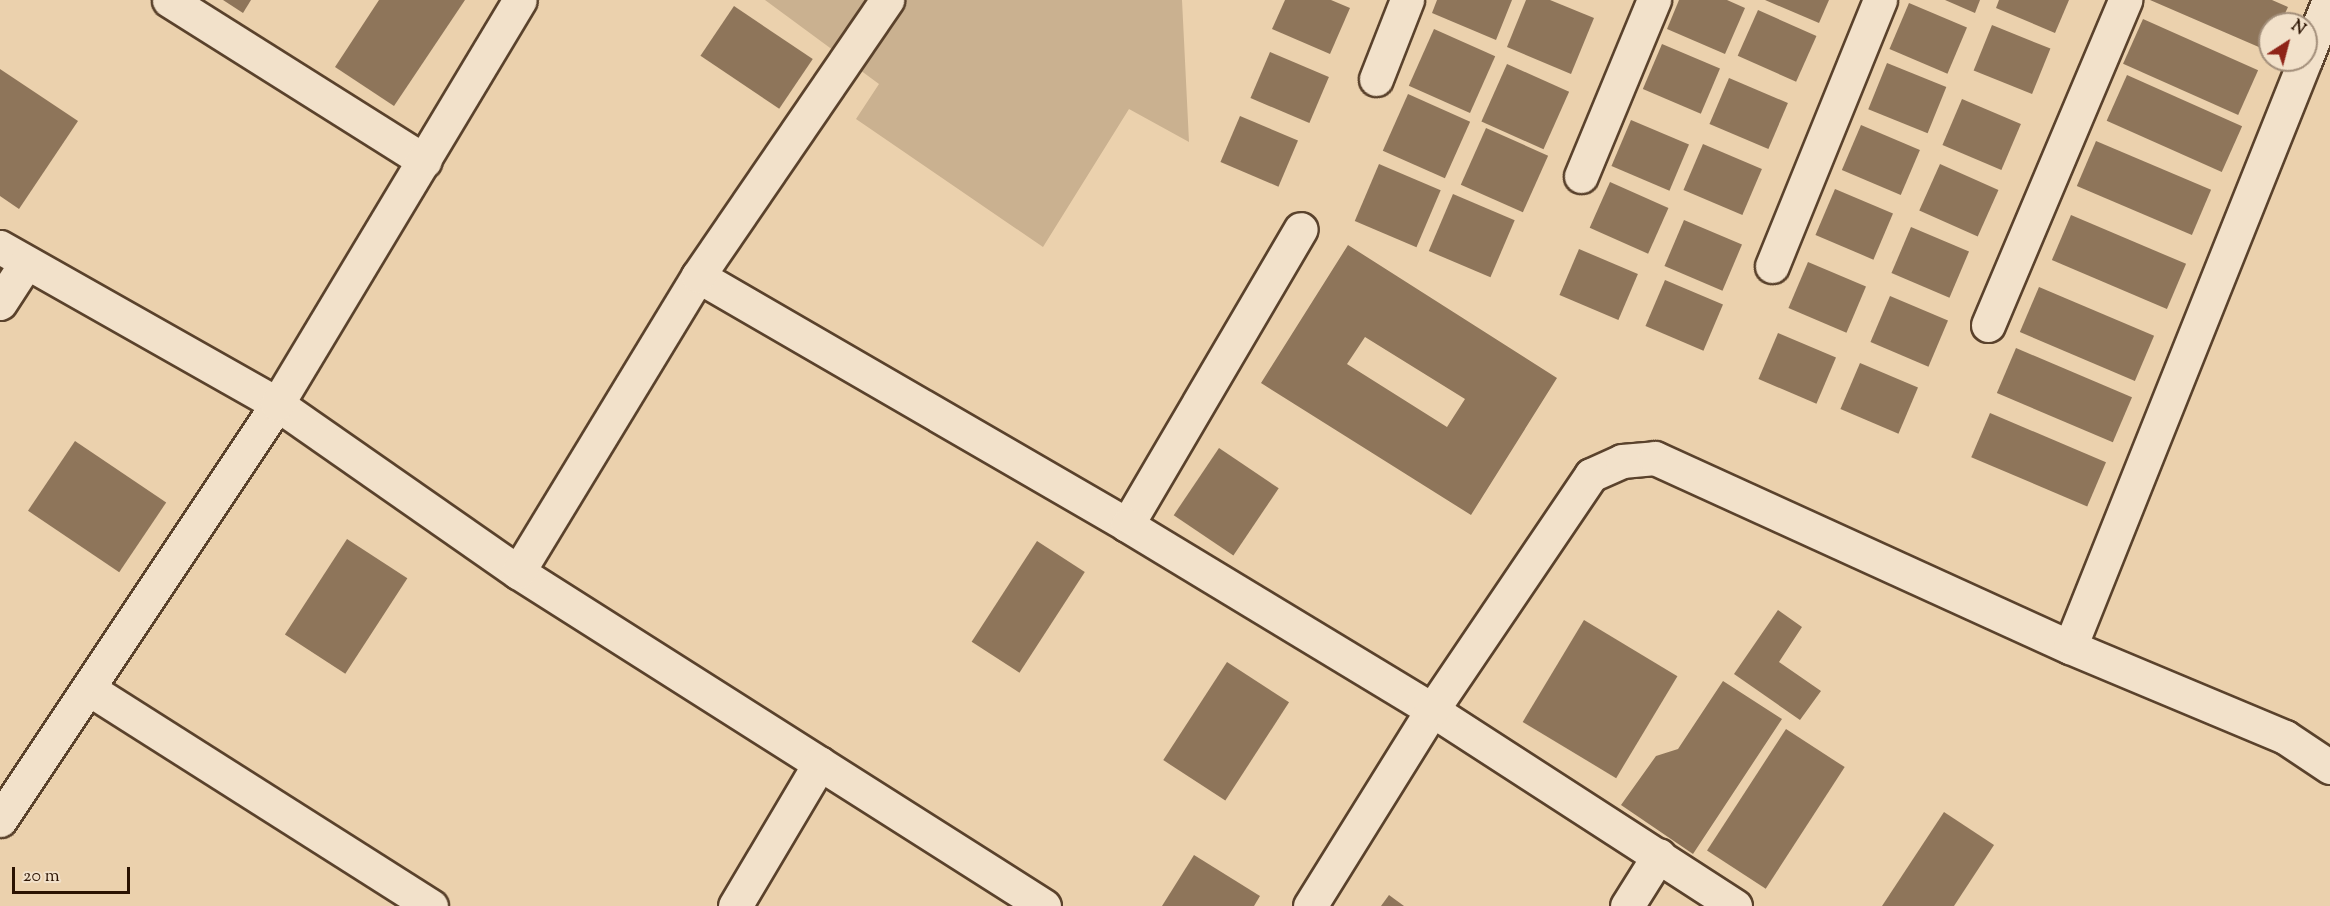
<!DOCTYPE html>
<style>
body{margin:0}
#map{position:relative;width:2330px;height:906px;overflow:hidden;background:#ebd1ad;font-family:"Sorts Mill Goudy",serif}
div>[style]{position:absolute}
.green>*{inset:0;background:#cab190}
.building>*{inset:0;background:#8e755a;transform-origin:0 0}
.roads{filter:drop-shadow(2px 0 #5a422c) drop-shadow(-2px 0 #5a422c) drop-shadow(0 2px #5a422c) drop-shadow(0 -2px #5a422c)}
.minor>*{height:33px;margin:-16.5px;padding:0 16.5px;transform-origin:16.5px;border-radius:16.5px;background:#f2e1ca}
span{translate:-50% -50%;white-space:nowrap;text-align:center;line-height:1.15;-webkit-text-stroke:4.5px #f2e1ca;paint-order:stroke}
.north{position:absolute;left:2258px;top:12px;width:60px;height:60px;box-sizing:border-box;background:#f2e1ca;border:2px solid #a28e7a;border-radius:50%;rotate:36deg;font-size:16px;font-weight:700;line-height:24px;text-align:center;color:#2a1201}
.north::after{content:'';display:block;margin:auto;width:21px;height:27px;background:#8f2418;clip-path:polygon(50% 0,100% 100%,50% 72%,0 100%)}
.scale{position:absolute;left:12px;top:867px;width:118px;height:27px;box-sizing:border-box;border:3px solid #2a1201;border-top:0;padding-left:8px;font-size:18px;line-height:21px;white-space:nowrap;color:#2a1201;-webkit-text-stroke:4px #f2e1ca;paint-order:stroke}
</style>
<div id="map">
<div class="green">
<i style="clip-path:polygon(765px 0,1182px 0,1189px 142px,1129px 109px,1043px 247px,856px 119px,879px 84px)"></i>
</div>
<div class="building">
<i style="clip-path:polygon(223px 0,251px 0,243px 13px)"></i>
<i style="clip-path:polygon(379px 0,465px 0,394px 106px,335px 67px)"></i>
<i style="clip-path:polygon(1285px 0,1331px 0,1350px 8px,1330px 54px,1272px 29px)"></i>
<i style="clip-path:polygon(1437px 0,1512px 0,1496px 40px,1432px 13px)"></i>
<i style="clip-path:polygon(1526px 0,1550px 0,1594px 18px,1571px 74px,1507px 47px)"></i>
<i style="clip-path:polygon(1679px 0,1727px 0,1745px 8px,1725px 54px,1667px 29px)"></i>
<i style="clip-path:polygon(1765px 0,1829px 0,1819px 23px)"></i>
<i style="clip-path:polygon(1945px 0,1980px 0,1975px 13px)"></i>
<i style="clip-path:polygon(1999px 0,2069px 0,2055px 33px,1996px 8px)"></i>
<i style="clip-path:polygon(2150px 0,2272px 0,2288px 7px,2280px 24px,2270px 24px,2268px 51px)"></i>
<i style="left:1909px;top:3px;width:63px;height:50px;rotate:23deg"></i>
<i style="left:734px;top:6px;width:95px;height:60px;rotate:34deg"></i>
<i style="left:1758px;top:10px;width:64px;height:50px;rotate:24deg"></i>
<i style="left:2143px;top:19px;width:126px;height:49px;rotate:24deg"></i>
<i style="left:1992px;top:25px;width:63px;height:49px;rotate:22deg"></i>
<i style="left:1434px;top:29px;width:67px;height:62px;rotate:24deg"></i>
<i style="left:1662px;top:44px;width:63px;height:49px;rotate:23deg"></i>
<i style="left:1270px;top:52px;width:64px;height:50px;rotate:23deg"></i>
<i style="left:1887px;top:63px;width:64px;height:50px;rotate:22deg"></i>
<i style="left:1507px;top:64px;width:68px;height:63px;rotate:24deg"></i>
<i style="clip-path:polygon(0 69px,78px 121px,19px 209px,0 196px)"></i>
<i style="left:2127px;top:75px;width:126px;height:50px;rotate:24deg"></i>
<i style="left:1729px;top:78px;width:64px;height:50px;rotate:23deg"></i>
<i style="left:1408px;top:94px;width:68px;height:62px;rotate:24deg"></i>
<i style="left:1962px;top:99px;width:64px;height:50px;rotate:23deg"></i>
<i style="left:1240px;top:116px;width:63px;height:50px;rotate:23deg"></i>
<i style="left:1631px;top:120px;width:63px;height:50px;rotate:23deg"></i>
<i style="left:1861px;top:125px;width:64px;height:49px;rotate:23deg"></i>
<i style="left:1486px;top:128px;width:68px;height:62px;rotate:24deg"></i>
<i style="left:2096px;top:141px;width:125px;height:49px;rotate:23deg"></i>
<i style="left:1703px;top:144px;width:64px;height:50px;rotate:23deg"></i>
<i style="left:1379px;top:164px;width:67px;height:62px;rotate:23deg"></i>
<i style="left:1940px;top:164px;width:64px;height:51px;rotate:24deg"></i>
<i style="left:1610px;top:182px;width:64px;height:50px;rotate:24deg"></i>
<i style="left:1835px;top:189px;width:63px;height:50px;rotate:23deg"></i>
<i style="left:1453px;top:194px;width:67px;height:62px;rotate:23deg"></i>
<i style="left:2071px;top:215px;width:125px;height:49px;rotate:23deg"></i>
<i style="left:1684px;top:220px;width:63px;height:50px;rotate:23deg"></i>
<i style="left:1911px;top:227px;width:63px;height:50px;rotate:23deg"></i>
<i style="clip-path:polygon(evenodd,1348px 245px,1557px 378px,1471px 515px,1261px 383px,1348px 245px,1365px 337px,1465px 399px,1447px 427px,1347px 364px,1365px 337px)"></i>
<i style="left:1579px;top:249px;width:64px;height:50px;rotate:23deg"></i>
<i style="left:1808px;top:262px;width:63px;height:50px;rotate:23deg"></i>
<i style="left:1665px;top:280px;width:63px;height:50px;rotate:23deg"></i>
<i style="left:2039px;top:287px;width:125px;height:49px;rotate:23deg"></i>
<i style="left:1890px;top:296px;width:63px;height:50px;rotate:23deg"></i>
<i style="left:1778px;top:333px;width:63px;height:50px;rotate:23deg"></i>
<i style="left:2016px;top:348px;width:126px;height:49px;rotate:23deg"></i>
<i style="left:1860px;top:363px;width:63px;height:50px;rotate:23deg"></i>
<i style="left:1990px;top:413px;width:126px;height:48px;rotate:23deg"></i>
<i style="left:75px;top:441px;width:110px;height:84px;rotate:34deg"></i>
<i style="left:1219px;top:448px;width:72px;height:81px;rotate:34deg"></i>
<i style="left:347px;top:539px;width:72px;height:114px;rotate:33deg"></i>
<i style="left:1037px;top:541px;width:57px;height:120px;rotate:33deg"></i>
<i style="clip-path:polygon(1778px 610px,1802px 627px,1779px 662px,1821px 691px,1800px 720px,1734px 674px)"></i>
<i style="left:1584px;top:620px;width:109px;height:119px;rotate:31deg"></i>
<i style="left:1227px;top:662px;width:74px;height:117px;rotate:33deg"></i>
<i style="clip-path:polygon(1723px 681px,1782px 719px,1693px 854px,1621px 805px,1656px 756px,1678px 749px)"></i>
<i style="left:1786px;top:729px;width:70px;height:145px;rotate:33deg"></i>
<i style="clip-path:polygon(1944px 812px,1994px 845px,1954px 906px,1882px 906px)"></i>
<i style="clip-path:polygon(1194px 855px,1260px 896px,1254px 906px,1162px 906px)"></i>
<i style="clip-path:polygon(1389px 895px,1404px 906px,1381px 906px)"></i>
</div>
<div class="roads">
<div class="minor">
<i style="left:169px;top:0;width:302px;rotate:32.2deg"></i>
<i style="left:2306px;top:58px;width:62px;rotate:-68.4deg"></i>
<i style="left:1376px;top:79px;width:85px;rotate:-68.6deg"></i>
<i style="left:1581px;top:176px;width:191px;rotate:-67.5deg"></i>
<i style="left:0;top:247px;width:318px;rotate:29.5deg"></i>
<i style="left:277px;top:404px;width:294px;rotate:34.9deg"></i>
<i style="left:518px;top:572px;width:623px;rotate:32.41deg"></i>
<i style="left:1772px;top:266px;width:287px;rotate:-67.9deg"></i>
<i style="left:698px;top:276px;width:496px;rotate:30.1deg"></i>
<i style="left:1127px;top:525px;width:343px;rotate:-59.6deg"></i>
<i style="left:0;top:303px;width:48px;rotate:-57deg"></i>
<i style="left:1988px;top:325px;width:353px;rotate:-67.1deg"></i>
<i style="left:1127px;top:525px;width:357px;rotate:31.2deg"></i>
<i style="left:1432px;top:710px;width:361px;rotate:32.9deg"></i>
<i style="left:518px;top:572px;width:346px;rotate:-58.7deg"></i>
<i style="left:698px;top:276px;width:335px;rotate:-55.6deg"></i>
<i style="left:2070px;top:647px;width:632px;rotate:-68.18deg"></i>
<i style="left:89px;top:689px;width:405px;rotate:32.4deg"></i>
<i style="left:0;top:820px;width:500px;rotate:-56.3deg"></i>
<i style="left:277px;top:404px;width:471px;rotate:-59deg"></i>
<i style="left:735px;top:906px;width:166px;rotate:-59.3deg"></i>
<i style="left:1310px;top:906px;width:231px;rotate:-58.1deg"></i>
<i style="left:1432px;top:710px;width:284px;rotate:-55.9deg"></i>
<i style="left:1591px;top:475px;width:34px;rotate:-24deg"></i>
<i style="left:1622px;top:461px;width:33px;rotate:-5deg"></i>
<i style="left:1655px;top:458px;width:456px;rotate:24.5deg"></i>
<i style="left:2070px;top:647px;width:233px;rotate:22.7deg"></i>
<i style="left:2285px;top:737px;width:54px;rotate:33.7deg"></i>
<i style="left:1627px;top:906px;width:60px;rotate:-57.9deg"></i>
</div>
</div>
<div class="north">N</div>
<div class="scale">20 m</div>
</div>
